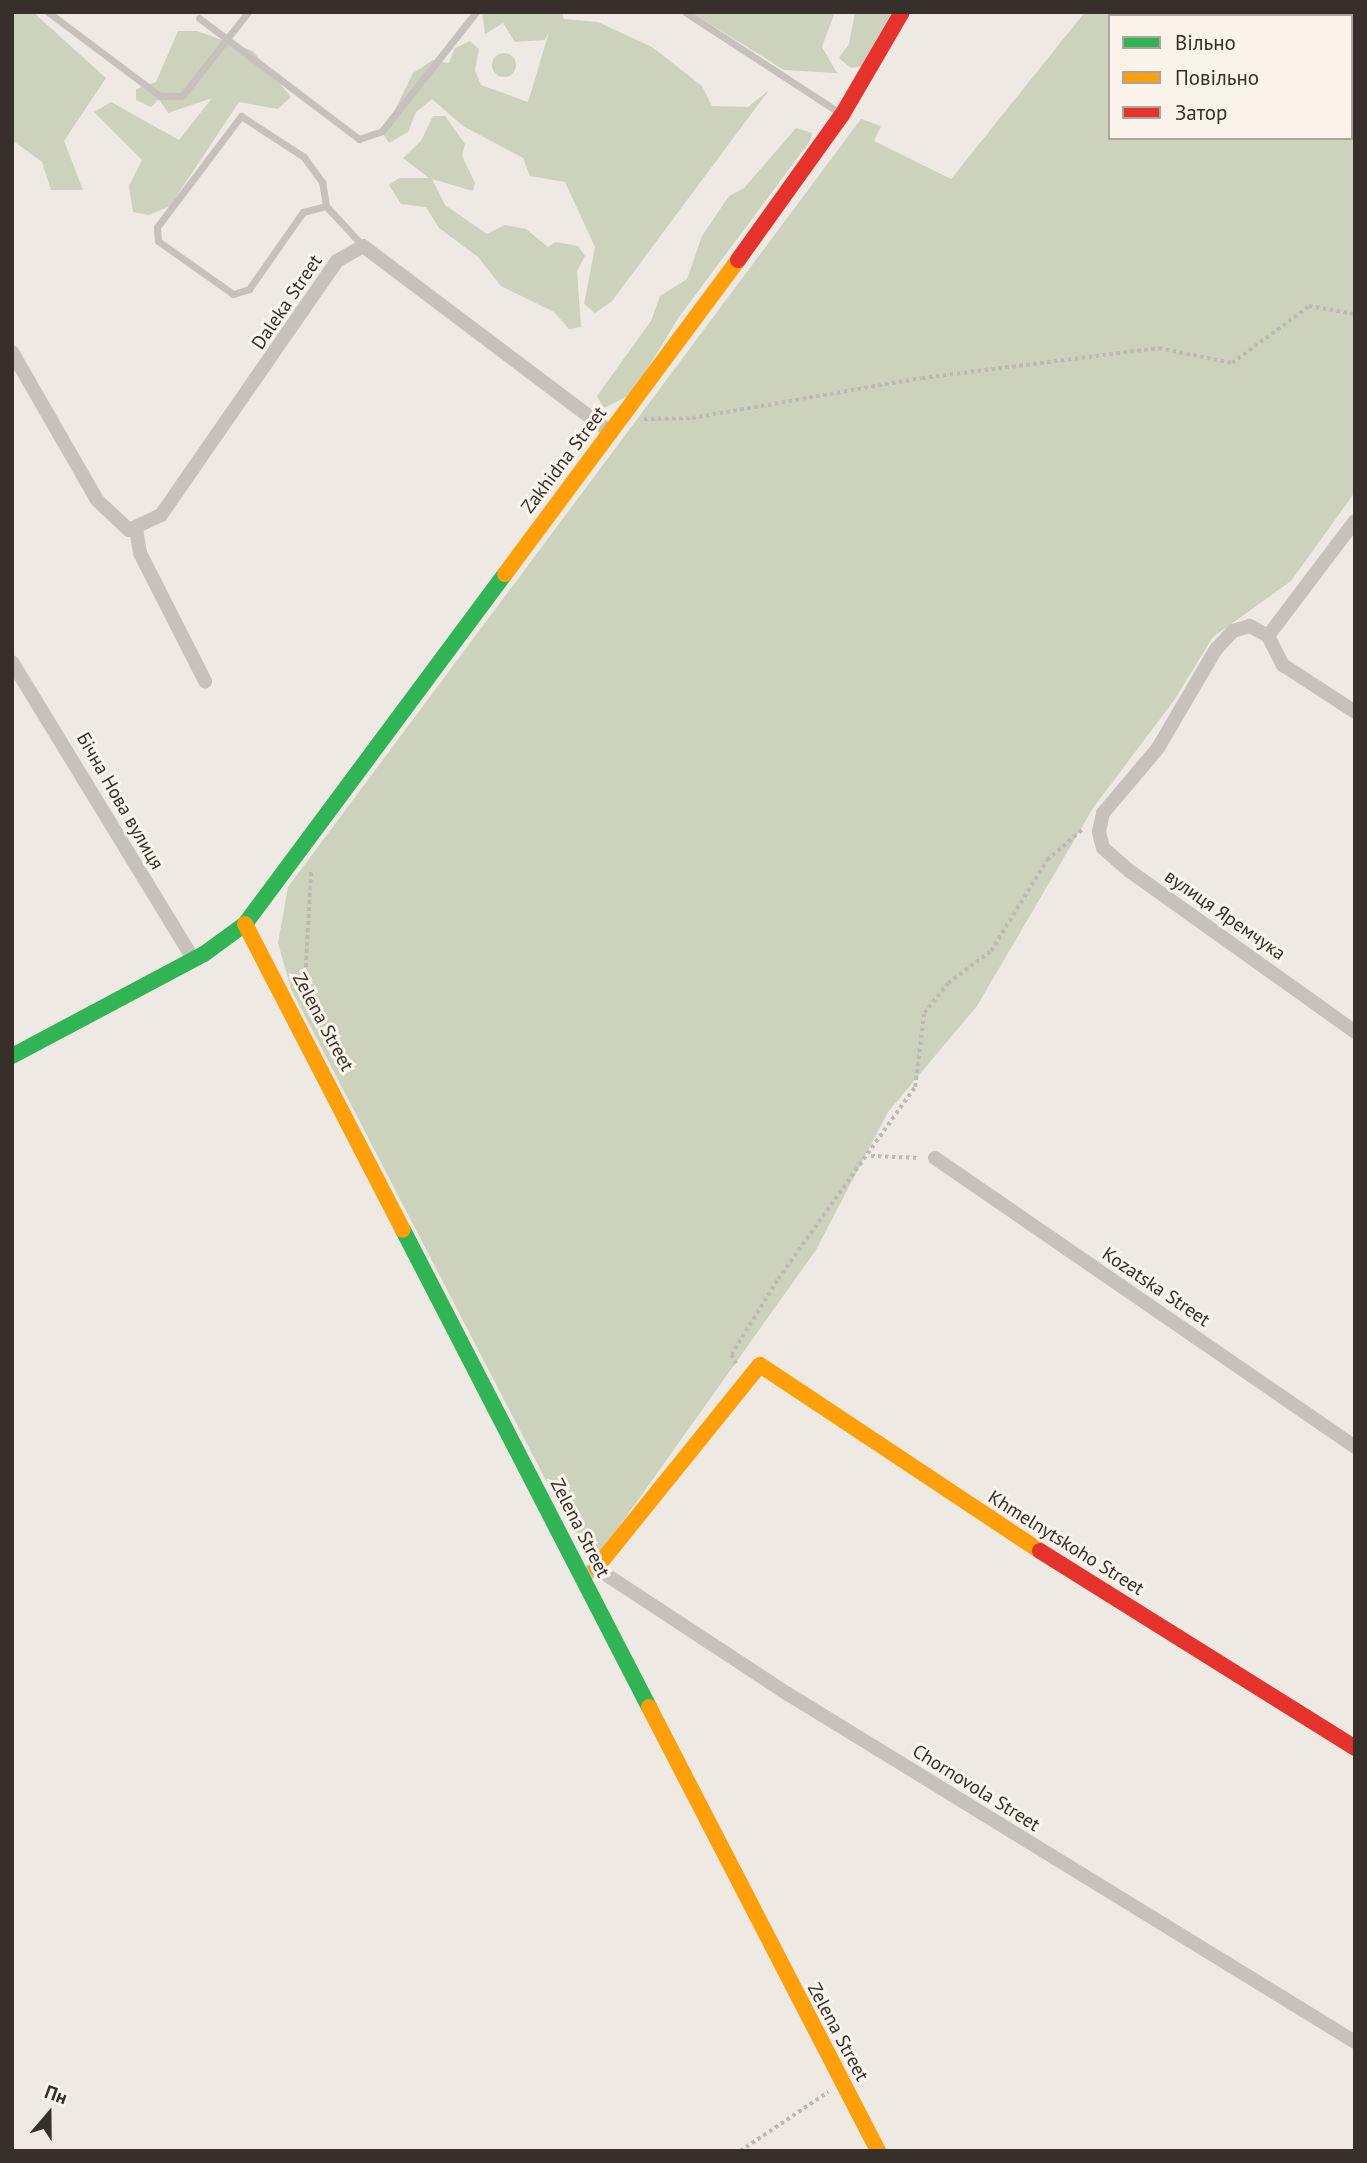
<!DOCTYPE html>
<meta charset="utf-8">
<style>
body{margin:0}
#map{position:relative;width:1367px;height:2163px;overflow:hidden;background:#eee9e2;font-family:"PT Sans",sans-serif}
div>[style]{position:absolute}
.green>*{inset:0;background:#cdd2bd}
.round{border-radius:50%}
.path>*{height:3.5px;margin-top:-1.75px;transform-origin:0;background:repeating-linear-gradient(90deg,#bfb9b3 0 3.5px,transparent 0 7px)}
.lane>*{height:7px;margin:-3.5px;padding:0 3.5px;transform-origin:3.5px;border-radius:3.5px;background:#c6c1bb}
.street>*{height:14px;margin:-7px;padding:0 7px;transform-origin:7px;border-radius:7px;background:#c6c1bb}
.fast>*{height:16px;margin:-8px;padding:0 8px;transform-origin:8px;border-radius:8px;background:#30b455}
.slow>*{height:16px;margin:-8px;padding:0 8px;transform-origin:8px;border-radius:8px;background:#ff9f0a}
.jam>*{height:16px;margin:-8px;padding:0 8px;transform-origin:8px;border-radius:8px;background:#e5322d}
span{translate:-50% -50%;white-space:nowrap;text-align:center;line-height:1.15;-webkit-text-stroke:6px #f9f3ea;paint-order:stroke}
.street-label{font-size:19px;color:#372f29}
.frame{position:absolute;inset:0;border:14px solid #372f29;pointer-events:none}
.legend{position:absolute;left:1108px;top:14px;width:245px;height:126px;box-sizing:border-box;background:#f9f3ea;border:2px solid #aba59d;margin:0;padding:9px 12px;list-style:none;font-size:21px;color:#372f29}
.legend li{display:flex;align-items:center;gap:14px;height:35px}
.legend b{width:35px;border:2px solid #aba59d}
.north{position:absolute;left:14px;top:2079px;width:70px;height:70px;-webkit-text-stroke:5px #f9f3ea;paint-order:stroke;rotate:20deg;font-size:19px;font-weight:700;line-height:28px;text-align:center;color:#372f29}
.north::after{content:'';display:block;margin:auto;width:24px;height:32px;background:#372f29;clip-path:polygon(50% 0,100% 100%,50% 72%,0 100%)}
</style>
<div id="map">
<div class="green">
<i style="clip-path:polygon(12px 12px,33px 12px,106px 78px,64px 141px,83px 190px,51px 190px,42px 162px,12px 140px)"></i>
<i style="clip-path:polygon(482px 12px,562px 12px,564px 19px,598px 22px,652px 47px,702px 86px,712px 106px,748px 107px,769px 90px,612px 301px,595px 313px,584px 304px,595px 247px,565px 182px,530px 176px,523px 158px,463px 126px,432px 99px,416px 112px,408px 132px,389px 143px,383px 134px,413px 73px,433px 60px,449px 63px,455px 48px,470px 41px,479px 49px,475px 70px,481px 85px,528px 102px,549px 32px,545px 40px,515px 42px,503px 23px,485px 34px)"></i>
<i style="clip-path:polygon(691px 12px,835px 12px,822px 47px,837px 73px,784px 70px)"></i>
<i style="clip-path:polygon(855px 12px,892px 12px,862px 66px,851px 68px,839px 58px,849px 44px)"></i>
<i style="clip-path:polygon(evenodd,1085px 12px,1355px 12px,1355px 492px,1291px 581px,1213px 637px,1175px 699px,1093px 808px,977px 1006px,888px 1112px,816px 1250px,596px 1559px,582px 1550px,291px 989px,278px 943px,288px 887px,861px 119px,881px 126px,874px 141px,951px 179px,1085px 12px,1110px 16px,1351px 16px,1351px 138px,1110px 138px,1110px 16px)"></i>
<i style="clip-path:polygon(178px 31px,197px 31px,253px 51px,291px 97px,278px 109px,239px 102px,170px 206px,149px 215px,133px 212px,129px 186px,142px 160px,94px 112px,111px 102px,179px 140px,212px 98px,168px 113px,159px 99px,151px 107px,136px 100px,136px 89px,156px 82px)"></i>
<i class="round" style="left:492px;top:53px;width:24px;height:24px"></i>
<i style="clip-path:polygon(433px 116px,445px 116px,465px 144px,462px 156px,475px 183px,473px 191px,432px 179px,445px 205px,487px 234px,505px 225px,526px 229px,548px 247px,555px 242px,578px 246px,585px 256px,577px 271px,581px 327px,569px 329px,554px 312px,501px 286px,478px 257px,439px 228px,426px 207px,401px 204px,389px 185px,399px 178px,429px 178px,403px 158px,421px 141px)"></i>
<i style="clip-path:polygon(796px 128px,812px 133px,810px 141px,679px 317px,632px 394px,604px 408px,597px 396px,651px 321px,660px 296px,687px 279px,702px 236px,729px 196px,744px 188px)"></i>
</div>
<div class="path">
<i style="left:644px;top:419px;width:48px;rotate:-1.2deg"></i>
<i style="left:692px;top:418px;width:233px;rotate:-9.9deg"></i>
<i style="left:922px;top:378px;width:239px;rotate:-7.2deg"></i>
<i style="left:1159px;top:348px;width:75px;rotate:11.6deg"></i>
<i style="left:1232px;top:363px;width:96px;rotate:-36.5deg"></i>
<i style="left:1309px;top:306px;width:47px;rotate:9.9deg"></i>
<i style="left:304px;top:995px;width:125px;rotate:-86.8deg"></i>
<i style="left:871px;top:1156px;width:48px;rotate:2.4deg"></i>
<i style="left:736px;top:1364px;width:10px;rotate:-119deg"></i>
<i style="left:731px;top:1355px;width:89px;rotate:-58.3deg"></i>
<i style="left:778px;top:1279px;width:236px;rotate:-54.5deg"></i>
<i style="left:915px;top:1087px;width:75px;rotate:-83.1deg"></i>
<i style="left:924px;top:1013px;width:38px;rotate:-51deg"></i>
<i style="left:948px;top:983px;width:54px;rotate:-36.7deg"></i>
<i style="left:991px;top:951px;width:107px;rotate:-58.4deg"></i>
<i style="left:1047px;top:860px;width:49px;rotate:-40.9deg"></i>
<i style="left:740px;top:2151px;width:106px;rotate:-33.8deg"></i>
</div>
<div class="lane">
<i style="left:48px;top:12px;width:140px;rotate:36.9deg"></i>
<i style="left:160px;top:96px;width:22px"></i>
<i style="left:182px;top:96px;width:107px;rotate:-51.8deg"></i>
<i style="left:685px;top:12px;width:185px;rotate:33.1deg"></i>
<i style="left:199px;top:18px;width:201px;rotate:37.1deg"></i>
<i style="left:359px;top:139px;width:24px;rotate:-19deg"></i>
<i style="left:382px;top:131px;width:152px;rotate:-51.7deg"></i>
<i style="left:326px;top:206px;width:24px;rotate:-99deg"></i>
<i style="left:322px;top:182px;width:31px;rotate:-126deg"></i>
<i style="left:304px;top:157px;width:75px;rotate:-146.9deg"></i>
<i style="left:241px;top:116px;width:139px;rotate:127.1deg"></i>
<i style="left:157px;top:227px;width:14px;rotate:86deg"></i>
<i style="left:158px;top:241px;width:92px;rotate:35.2deg"></i>
<i style="left:233px;top:294px;width:17px;rotate:-17deg"></i>
<i style="left:249px;top:289px;width:94px;rotate:-55deg"></i>
<i style="left:303px;top:212px;width:24px;rotate:-15deg"></i>
<i style="left:326px;top:206px;width:54px;rotate:47.2deg"></i>
</div>
<div class="street">
<i style="left:12px;top:352px;width:171px;rotate:60.1deg"></i>
<i style="left:97px;top:500px;width:44px;rotate:43.2deg"></i>
<i style="left:129px;top:530px;width:35px;rotate:-25deg"></i>
<i style="left:161px;top:515px;width:309px;rotate:-55.3deg"></i>
<i style="left:337px;top:261px;width:30px;rotate:-30deg"></i>
<i style="left:363px;top:246px;width:311px;rotate:37deg"></i>
<i style="left:1355px;top:521px;width:144px;rotate:127.1deg"></i>
<i style="left:1268px;top:636px;width:21px;rotate:-151deg"></i>
<i style="left:1250px;top:626px;width:18px;rotate:164deg"></i>
<i style="left:1233px;top:631px;width:25px;rotate:133deg"></i>
<i style="left:1216px;top:649px;width:115px;rotate:120.4deg"></i>
<i style="left:1158px;top:748px;width:85px;rotate:130.2deg"></i>
<i style="left:1103px;top:813px;width:19px;rotate:102deg"></i>
<i style="left:1099px;top:832px;width:16px;rotate:76deg"></i>
<i style="left:1103px;top:848px;width:37px;rotate:41deg"></i>
<i style="left:1131px;top:872px;width:275px;rotate:35.5deg"></i>
<i style="left:136px;top:528px;width:25px;rotate:81deg"></i>
<i style="left:140px;top:553px;width:144px;rotate:63.1deg"></i>
<i style="left:1268px;top:636px;width:33px;rotate:63deg"></i>
<i style="left:1283px;top:665px;width:86px;rotate:33.1deg"></i>
<i style="left:12px;top:662px;width:348px;rotate:58.6deg"></i>
<i style="left:935px;top:1158px;width:510px;rotate:34.53deg"></i>
<i style="left:590px;top:1572px;width:7px;rotate:-34deg"></i>
<i style="left:596px;top:1568px;width:230px;rotate:33.3deg"></i>
<i style="left:788px;top:1694px;width:665px;rotate:31.54deg"></i>
</div>
<div class="fast">
<i style="left:12px;top:1056px;width:217px;rotate:-28deg"></i>
<i style="left:204px;top:954px;width:51px;rotate:-36.2deg"></i>
<i style="left:245px;top:924px;width:436px;rotate:-53.4deg"></i>
<i style="left:403px;top:1230px;width:537px;rotate:62.72deg"></i>
</div>
<div class="slow">
<i style="left:505px;top:574px;width:391px;rotate:-53.4deg"></i>
<i style="left:245px;top:924px;width:344px;rotate:62.7deg"></i>
<i style="left:596px;top:1568px;width:261px;rotate:-51.1deg"></i>
<i style="left:760px;top:1365px;width:336px;rotate:33.6deg"></i>
<i style="left:649px;top:1707px;width:500px;rotate:62.7deg"></i>
</div>
<div class="jam">
<i style="left:738px;top:260px;width:178px;rotate:-54.4deg"></i>
<i style="left:842px;top:115px;width:119px;rotate:-59.8deg"></i>
<i style="left:1040px;top:1551px;width:372px;rotate:32deg"></i>
</div>
<div class="street-label">
<span style="left:287px;top:302px;rotate:-56deg">Daleka Street</span>
<span style="left:564px;top:460px;rotate:-53deg">Zakhidna Street</span>
<span style="left:120px;top:801px;rotate:60deg">Бічна Нова вулиця</span>
<span style="left:1225px;top:915px;rotate:35deg">вулиця Яремчука</span>
<span style="left:323px;top:1022px;rotate:62deg">Zelena Street</span>
<span style="left:1156px;top:1287px;rotate:34deg">Kozatska Street</span>
<span style="left:580px;top:1528px;rotate:63deg">Zelena Street</span>
<span style="left:1066px;top:1543px;rotate:32deg">Khmelnytskoho Street</span>
<span style="left:976px;top:1788px;rotate:32deg">Chornovola Street</span>
<span style="left:838px;top:2032px;rotate:62deg">Zelena Street</span>
</div>
<div class="frame"></div>
<ul class="legend">
<li><b style="height:9px;background:#30b455"></b>Вільно</li>
<li><b style="height:9px;background:#ff9f0a"></b>Повільно</li>
<li><b style="height:9px;background:#e5322d"></b>Затор</li>
</ul>
<div class="north">Пн</div>
</div>
